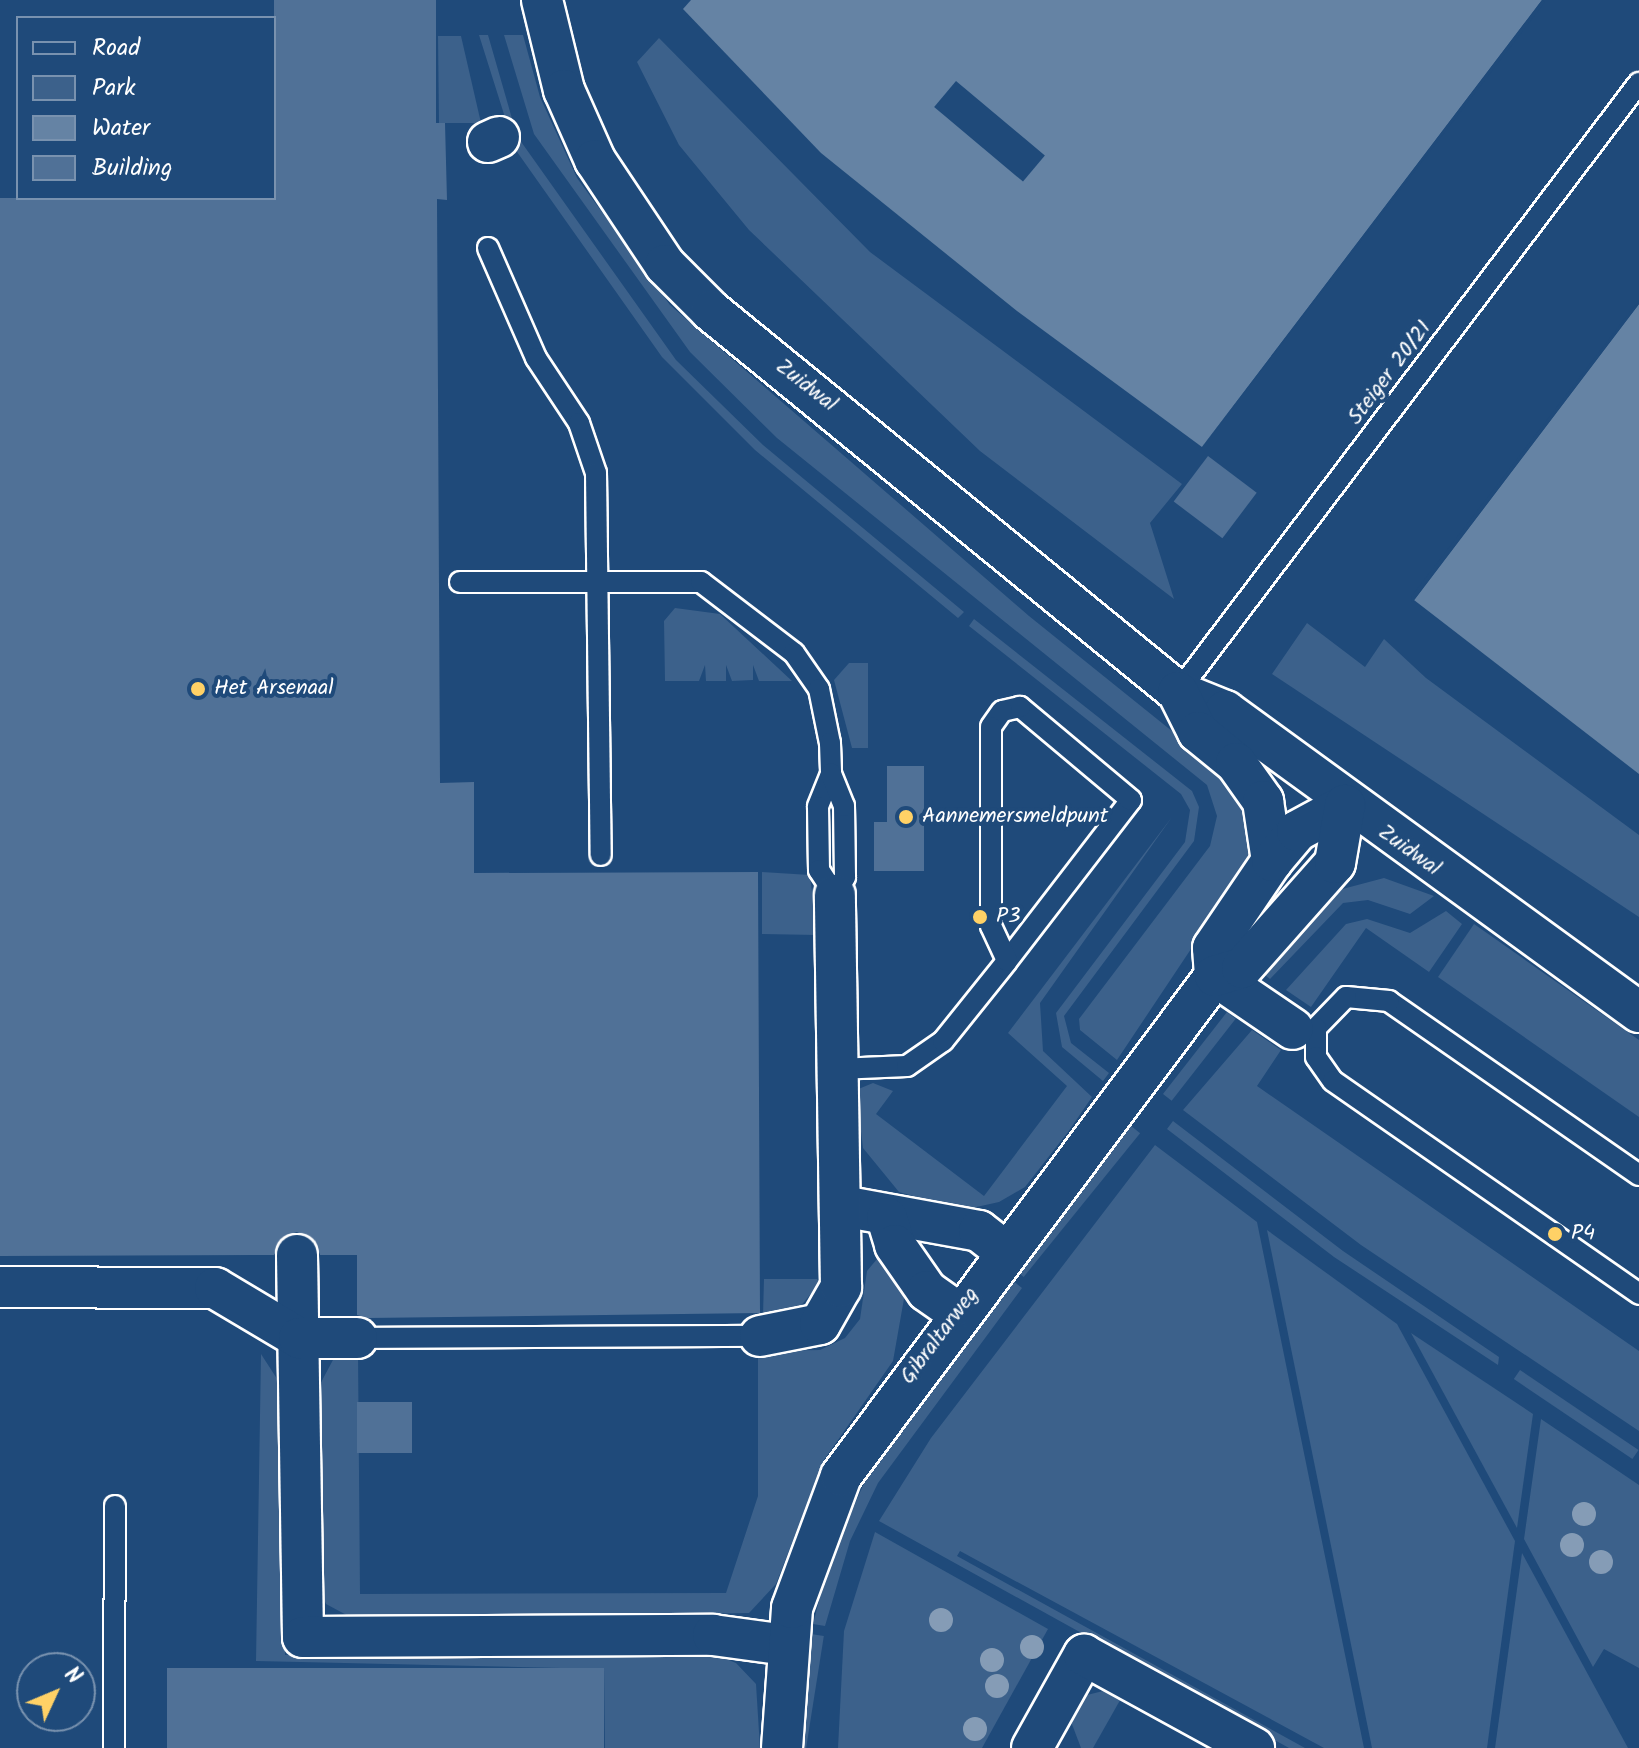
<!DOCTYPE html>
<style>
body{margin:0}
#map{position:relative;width:1639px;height:1748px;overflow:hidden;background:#1f4a7a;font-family:Kalam,sans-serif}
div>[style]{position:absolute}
.green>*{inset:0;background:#3c618b;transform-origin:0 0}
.water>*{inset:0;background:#6583a4}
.pier>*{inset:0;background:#1f4a7a;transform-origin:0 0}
.building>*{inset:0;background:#507197;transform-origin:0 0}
.roads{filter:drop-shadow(2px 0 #fff) drop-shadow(-2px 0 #fff) drop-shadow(0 2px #fff) drop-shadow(0 -2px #fff)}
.lane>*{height:20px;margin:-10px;padding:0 10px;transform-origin:10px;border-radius:10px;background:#1f4a7a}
.street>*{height:40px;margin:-20px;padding:0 20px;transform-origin:20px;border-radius:20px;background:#1f4a7a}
.trees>*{width:24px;height:24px;margin:-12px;border-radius:50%;background:#859cb6}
.dots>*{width:22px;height:22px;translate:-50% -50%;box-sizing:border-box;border:4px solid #1f4a7a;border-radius:50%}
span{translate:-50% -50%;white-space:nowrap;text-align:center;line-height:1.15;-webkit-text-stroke:8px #1f4a7a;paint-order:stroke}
.street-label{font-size:22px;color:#fff}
.poi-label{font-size:22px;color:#fff}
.left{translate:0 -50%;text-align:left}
.legend{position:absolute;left:16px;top:16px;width:260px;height:184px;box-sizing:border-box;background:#1f4a7a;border:2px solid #7992af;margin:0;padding:10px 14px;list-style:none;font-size:24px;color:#fff}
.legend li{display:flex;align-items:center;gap:16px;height:40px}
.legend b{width:40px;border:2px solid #7992af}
.north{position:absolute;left:16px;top:1652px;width:80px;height:80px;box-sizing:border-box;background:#1f4a7a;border:2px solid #7992af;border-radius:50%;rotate:46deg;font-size:22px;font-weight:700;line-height:32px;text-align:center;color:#fff}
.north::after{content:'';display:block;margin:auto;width:28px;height:36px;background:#ffd166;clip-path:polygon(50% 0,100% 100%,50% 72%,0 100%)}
</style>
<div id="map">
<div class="green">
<i style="clip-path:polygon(479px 35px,488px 35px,517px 136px,676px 360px,763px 445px,964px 612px,958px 618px,755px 450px,662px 357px,515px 149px)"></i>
<i style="clip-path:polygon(504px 35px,523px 35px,540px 97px,577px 178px,670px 305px,1029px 616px,1239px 785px,1252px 837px,1245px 868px,1117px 1060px,1080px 1030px,1079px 1019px,1210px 846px,1217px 816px,1207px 785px,777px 438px,690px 352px,534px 134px)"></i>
<i style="clip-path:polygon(438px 36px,461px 36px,481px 123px,439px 123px)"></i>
<i style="clip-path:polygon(659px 38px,870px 252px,1182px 484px,1150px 523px,1174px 599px,980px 451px,749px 230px,679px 145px,637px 62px)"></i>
<i style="clip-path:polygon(675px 608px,720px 614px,792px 681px,759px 681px,753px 665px,753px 680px,732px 681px,726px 665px,726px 681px,706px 681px,705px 665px,699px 681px,665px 681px,664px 621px)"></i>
<i style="clip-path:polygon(974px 619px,1192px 791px,1199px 807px,1194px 841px,1064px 1016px,1071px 1043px,1109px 1073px,1103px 1081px,1062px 1047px,1056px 1013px,1185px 842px,1190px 810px,1181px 794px,969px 626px)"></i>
<i style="clip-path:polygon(1307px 623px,1365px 667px,1384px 639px,1426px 678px,1639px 835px,1639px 917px,1272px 674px)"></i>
<i style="clip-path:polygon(849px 663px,868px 663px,868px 748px,852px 748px,834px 680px)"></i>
<i style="clip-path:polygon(1172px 817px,1040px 1003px,1043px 1051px,1092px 1097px,1068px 1132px,1025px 1187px,999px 1202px,963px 1210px,899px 1192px,863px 1148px,856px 1090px,873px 1083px,893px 1091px,876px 1114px,984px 1196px,1067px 1086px,1008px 1033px)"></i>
<i style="clip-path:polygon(762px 872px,810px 875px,817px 935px,762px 934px)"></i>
<i style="clip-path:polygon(1384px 878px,1434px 896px,1410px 914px,1368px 900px,1343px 903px,1270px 979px,1261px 972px,1335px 891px)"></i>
<i style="clip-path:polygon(1446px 911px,1462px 924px,1429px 972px,1366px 928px,1311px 1007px,1286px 990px,1346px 924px,1367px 919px,1410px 933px)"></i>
<i style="clip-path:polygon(1474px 924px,1639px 1040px,1639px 1117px,1438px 977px)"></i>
<i style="left:1227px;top:1012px;width:11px;height:104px;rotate:38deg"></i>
<i style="clip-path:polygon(1252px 1030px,1281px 1050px,1257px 1086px,1639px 1351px,1639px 1431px,1361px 1245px,1183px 1110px)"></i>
<i style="clip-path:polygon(1173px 1121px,1343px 1251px,1499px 1357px,1498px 1365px,1334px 1257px,1167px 1129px)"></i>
<i style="left:1130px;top:1125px;width:13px;height:185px;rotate:39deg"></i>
<i style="clip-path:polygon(1155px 1145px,1257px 1222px,1364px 1748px,1324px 1748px,960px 1551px,957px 1556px,1305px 1748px,1289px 1748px,879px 1521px,931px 1438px)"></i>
<i style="clip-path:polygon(1267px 1230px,1397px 1324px,1515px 1541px,1487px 1748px,1372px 1748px)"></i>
<i style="clip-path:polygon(877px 1259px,905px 1293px,893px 1361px,824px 1460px,776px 1584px,749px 1613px,354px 1619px,326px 1604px,320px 1591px,318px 1388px,334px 1358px,358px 1352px,360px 1594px,726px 1593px,758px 1496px,758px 1351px,820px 1350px,845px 1338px,860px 1319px,867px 1271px)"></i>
<i style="clip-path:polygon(764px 1279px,817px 1279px,820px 1283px,794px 1314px,772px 1315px,763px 1315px)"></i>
<i style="clip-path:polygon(1012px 1280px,1022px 1288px,878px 1483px,850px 1541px,825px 1626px,813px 1624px,828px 1566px,868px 1474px)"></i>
<i style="clip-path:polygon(1411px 1333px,1533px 1414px,1517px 1528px)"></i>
<i style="clip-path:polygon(261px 1354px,283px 1388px,285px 1655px,714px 1654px,736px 1663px,756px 1684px,760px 1748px,605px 1748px,604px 1669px,256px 1661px)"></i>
<i style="left:1520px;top:1370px;width:143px;height:11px;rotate:34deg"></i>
<i style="clip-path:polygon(1541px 1419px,1639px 1485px,1639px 1668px,1604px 1649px,1593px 1667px,1524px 1539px)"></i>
<i style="clip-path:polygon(875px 1532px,1048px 1629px,982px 1748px,838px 1748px,844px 1631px)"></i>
<i style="clip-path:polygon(1522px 1553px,1628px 1748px,1495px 1748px)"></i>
<i style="left:811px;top:1634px;width:13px;height:114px;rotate:9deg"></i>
<i style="clip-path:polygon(1107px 1690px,1123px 1695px,1093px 1748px,1081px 1748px,1070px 1719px,1087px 1695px)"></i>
</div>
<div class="water">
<i style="clip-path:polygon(691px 0,1542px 0,1202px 447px,1017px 311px,821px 153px,683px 9px)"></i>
<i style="clip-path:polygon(1639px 304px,1639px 774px,1414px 600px)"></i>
</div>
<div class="pier">
<i style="clip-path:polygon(1542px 0,1545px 2px,1200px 450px,1202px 447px)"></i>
<i style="left:956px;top:81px;width:116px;height:34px;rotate:40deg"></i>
<i style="clip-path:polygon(1639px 300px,1639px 304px,1412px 603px,1411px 597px)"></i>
</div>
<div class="building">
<i style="clip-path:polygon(274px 0,436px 0,436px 123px,445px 123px,447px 200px,437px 199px,440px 783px,474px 782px,474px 873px,758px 872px,760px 1313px,368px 1318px,357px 1315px,357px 1255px,320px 1255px,316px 1243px,297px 1232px,285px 1236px,274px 1255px,0 1256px,0 198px,274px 198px)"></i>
<i style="left:1208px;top:456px;width:61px;height:57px;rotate:37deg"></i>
<i style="clip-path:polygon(887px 766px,924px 766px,924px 871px,874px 871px,874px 822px,887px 822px)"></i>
<i style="left:412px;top:1402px;width:51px;height:55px;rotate:90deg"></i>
<i style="left:167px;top:1668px;width:437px;height:80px"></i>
</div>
<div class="roads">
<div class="lane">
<i style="left:488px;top:248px;width:120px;rotate:66.4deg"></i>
<i style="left:536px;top:358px;width:78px;rotate:56.5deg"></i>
<i style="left:579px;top:423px;width:53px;rotate:71.2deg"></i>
<i style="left:596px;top:473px;width:382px;rotate:89.3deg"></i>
<i style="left:460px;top:582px;width:241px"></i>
<i style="left:701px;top:582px;width:117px;rotate:37.4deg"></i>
<i style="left:794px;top:653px;width:44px;rotate:55.2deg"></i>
<i style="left:819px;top:689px;width:55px;rotate:78.5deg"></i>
<i style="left:830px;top:743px;width:31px;rotate:88deg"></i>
<i style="left:831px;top:774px;width:35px;rotate:112deg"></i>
<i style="left:818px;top:807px;width:63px;rotate:89.1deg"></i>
<i style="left:819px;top:870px;width:30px;rotate:57deg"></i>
<i style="left:835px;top:895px;width:21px;rotate:-61deg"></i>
<i style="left:845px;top:877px;width:71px;rotate:-90.8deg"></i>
<i style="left:844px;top:806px;width:35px;rotate:-112deg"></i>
<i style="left:1178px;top:692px;width:764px;rotate:-52.88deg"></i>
<i style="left:838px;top:1069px;width:69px;rotate:-2.5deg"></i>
<i style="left:907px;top:1066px;width:44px;rotate:-34.8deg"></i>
<i style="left:943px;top:1041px;width:102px;rotate:-51.3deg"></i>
<i style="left:1007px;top:961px;width:203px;rotate:-52.4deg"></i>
<i style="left:1131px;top:800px;width:145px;rotate:-140deg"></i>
<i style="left:1020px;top:707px;width:18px;rotate:167deg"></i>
<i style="left:1002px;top:711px;width:19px;rotate:125deg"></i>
<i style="left:991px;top:727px;width:199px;rotate:90deg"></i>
<i style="left:991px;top:926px;width:38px;rotate:65deg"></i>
<i style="left:1639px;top:1175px;width:305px;rotate:-145.2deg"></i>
<i style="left:1389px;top:1001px;width:43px;rotate:-174.7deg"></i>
<i style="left:1346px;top:997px;width:43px;rotate:134.1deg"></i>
<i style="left:1316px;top:1028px;width:29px;rotate:90deg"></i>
<i style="left:1316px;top:1057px;width:29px;rotate:55deg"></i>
<i style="left:1333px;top:1081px;width:373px;rotate:34.8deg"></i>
<i style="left:357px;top:1338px;width:403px;rotate:-0.3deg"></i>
<i style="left:114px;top:1748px;width:242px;rotate:-89.8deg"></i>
</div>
<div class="street">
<i style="left:542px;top:0;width:93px;rotate:76.3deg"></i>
<i style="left:564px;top:90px;width:77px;rotate:66.1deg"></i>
<i style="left:595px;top:160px;width:126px;rotate:56.3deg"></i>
<i style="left:665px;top:265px;width:65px;rotate:45deg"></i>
<i style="left:711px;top:311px;width:603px;rotate:39.21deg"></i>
<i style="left:1178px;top:692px;width:51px;rotate:22deg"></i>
<i style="left:1225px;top:711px;width:512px;rotate:36.02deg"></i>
<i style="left:488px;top:142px;width:12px;rotate:-24deg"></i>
<i style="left:1178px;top:692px;width:45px;rotate:63.4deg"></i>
<i style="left:1198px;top:732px;width:49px;rotate:39.2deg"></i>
<i style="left:1236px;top:763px;width:47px;rotate:54.6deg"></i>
<i style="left:1263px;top:801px;width:61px;rotate:81.5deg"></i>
<i style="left:1215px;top:976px;width:28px;rotate:-94deg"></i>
<i style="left:1213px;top:948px;width:105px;rotate:-55.9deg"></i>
<i style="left:1272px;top:861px;width:39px;rotate:-50deg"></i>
<i style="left:1297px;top:831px;width:55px;rotate:-28.4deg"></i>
<i style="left:1215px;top:976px;width:94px;rotate:34.2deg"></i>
<i style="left:842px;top:1206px;width:139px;rotate:10.3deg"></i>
<i style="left:979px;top:1231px;width:33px;rotate:38deg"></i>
<i style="left:887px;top:1218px;width:28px;rotate:73deg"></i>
<i style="left:895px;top:1245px;width:56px;rotate:55.2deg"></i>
<i style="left:927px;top:1291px;width:38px;rotate:35deg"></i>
<i style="left:297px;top:1255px;width:382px;rotate:89.1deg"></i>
<i style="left:303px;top:1637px;width:410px;rotate:-0.3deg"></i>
<i style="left:713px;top:1635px;width:74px;rotate:7.8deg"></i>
<i style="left:0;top:1287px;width:215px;rotate:0.3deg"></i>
<i style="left:215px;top:1288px;width:98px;rotate:30.8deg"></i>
<i style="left:299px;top:1338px;width:58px"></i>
<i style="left:760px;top:1336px;width:61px;rotate:-11.3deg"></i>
<i style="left:820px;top:1324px;width:43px;rotate:-60.4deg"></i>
<i style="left:841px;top:1287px;width:392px;rotate:-90.9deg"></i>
<i style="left:782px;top:1748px;width:140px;rotate:-85.9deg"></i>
<i style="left:792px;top:1608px;width:141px;rotate:-69.6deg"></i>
<i style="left:841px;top:1476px;width:624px;rotate:-53.2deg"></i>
<i style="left:1215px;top:976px;width:28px;rotate:-17deg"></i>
<i style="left:1242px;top:968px;width:140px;rotate:-48.5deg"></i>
<i style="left:1335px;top:863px;width:59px;rotate:-80.2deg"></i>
<i style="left:1032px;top:1748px;width:107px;rotate:-60.8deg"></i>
<i style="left:1084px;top:1655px;width:194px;rotate:28.7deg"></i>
</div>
</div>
<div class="trees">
<i style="left:1584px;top:1514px"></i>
<i style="left:1572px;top:1545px"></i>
<i style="left:1601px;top:1562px"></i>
<i style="left:941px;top:1620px"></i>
<i style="left:1032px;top:1647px"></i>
<i style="left:992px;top:1660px"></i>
<i style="left:997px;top:1686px"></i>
<i style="left:975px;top:1729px"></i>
</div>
<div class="dots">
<i style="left:198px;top:689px;background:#ffd166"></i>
<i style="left:906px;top:817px;background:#ffd166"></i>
<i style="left:980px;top:917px;background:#ffd166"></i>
<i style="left:1555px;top:1234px;background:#ffd166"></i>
</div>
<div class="street-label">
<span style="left:1390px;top:373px;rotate:-53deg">Steiger 20/21</span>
<span style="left:806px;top:386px;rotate:38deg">Zuidwal</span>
<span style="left:1409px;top:851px;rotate:36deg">Zuidwal</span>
<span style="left:940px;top:1336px;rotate:-53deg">Gibraltarweg</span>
</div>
<div class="poi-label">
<span class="left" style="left:214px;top:689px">Het Arsenaal</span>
<span class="left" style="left:922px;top:817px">Aannemersmeldpunt</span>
<span class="left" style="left:996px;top:917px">P3</span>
<span class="left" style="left:1571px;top:1234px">P4</span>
</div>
<ul class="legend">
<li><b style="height:10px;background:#1f4a7a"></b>Road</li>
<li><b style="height:22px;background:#3c618b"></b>Park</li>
<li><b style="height:22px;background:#6583a4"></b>Water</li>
<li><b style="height:22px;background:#507197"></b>Building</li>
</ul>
<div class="north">N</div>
</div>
